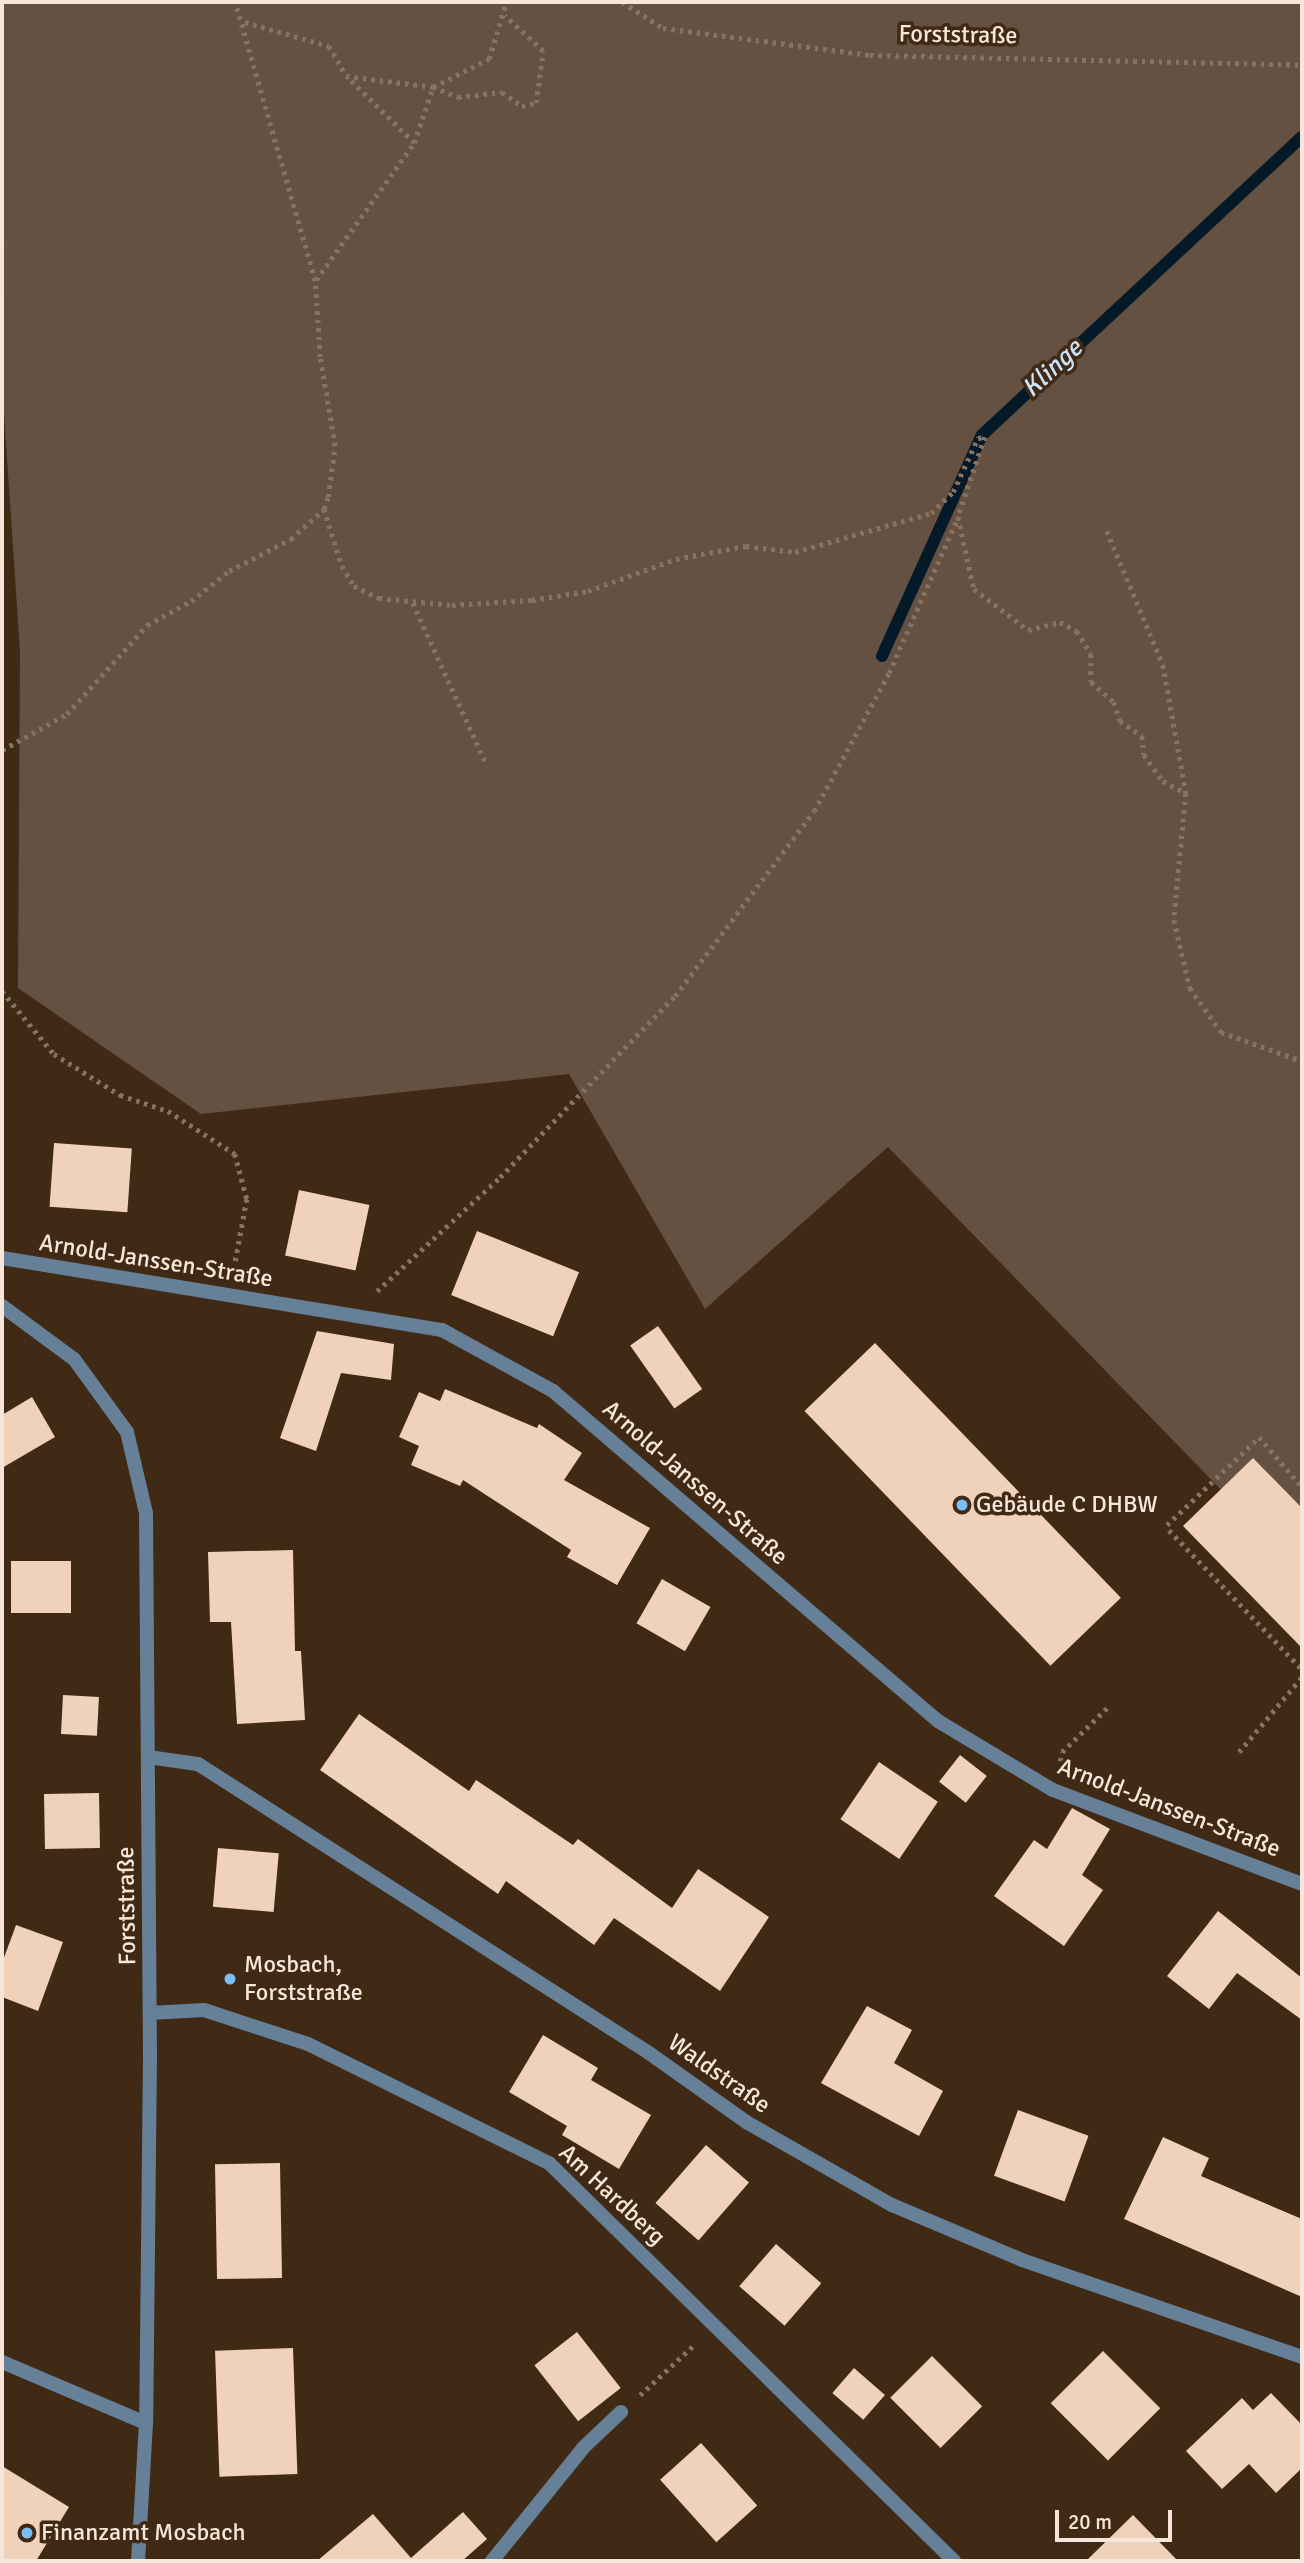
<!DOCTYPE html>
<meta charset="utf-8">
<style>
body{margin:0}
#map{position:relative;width:1304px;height:2563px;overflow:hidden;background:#402915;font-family:Signika,sans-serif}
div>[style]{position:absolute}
.green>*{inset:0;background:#655141}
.stream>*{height:12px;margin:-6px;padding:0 6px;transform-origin:6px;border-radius:6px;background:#051a29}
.building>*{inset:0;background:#f0d2ba;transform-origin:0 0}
.path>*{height:4.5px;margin-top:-2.25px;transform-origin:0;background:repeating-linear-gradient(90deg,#877362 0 3.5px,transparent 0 8.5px)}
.lane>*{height:14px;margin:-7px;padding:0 7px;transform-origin:7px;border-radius:7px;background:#668197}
.street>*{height:14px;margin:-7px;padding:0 7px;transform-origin:7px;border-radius:7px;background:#668197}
.dots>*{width:19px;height:19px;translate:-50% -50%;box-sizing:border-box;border:4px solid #402915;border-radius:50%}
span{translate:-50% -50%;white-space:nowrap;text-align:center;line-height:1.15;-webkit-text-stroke:7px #402915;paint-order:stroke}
.street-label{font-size:24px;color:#f7e7db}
.poi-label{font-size:24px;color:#f7e7db}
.left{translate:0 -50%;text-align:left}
.water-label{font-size:26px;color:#c9e4fb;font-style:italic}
.frame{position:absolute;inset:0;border:4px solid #f7e7db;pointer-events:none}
.scale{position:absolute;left:1055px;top:2510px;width:117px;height:32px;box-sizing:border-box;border:4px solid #f7e7db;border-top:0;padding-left:9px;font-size:21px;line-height:24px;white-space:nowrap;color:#f7e7db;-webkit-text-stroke:5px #402915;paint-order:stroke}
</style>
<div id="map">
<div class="green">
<i style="clip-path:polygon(2px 2px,1302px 2px,1302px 1573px,888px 1147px,705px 1309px,569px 1074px,201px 1114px,18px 988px,20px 651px,2px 385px)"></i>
</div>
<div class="stream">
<i style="left:882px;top:656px;width:243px;rotate:-65.7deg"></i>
<i style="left:982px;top:435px;width:437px;rotate:-43deg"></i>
</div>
<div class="building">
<i style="left:54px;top:1143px;width:78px;height:64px;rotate:4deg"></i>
<i style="left:299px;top:1190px;width:72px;height:67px;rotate:12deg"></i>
<i style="left:477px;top:1231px;width:110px;height:69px;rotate:22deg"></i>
<i style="left:658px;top:1326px;width:77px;height:34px;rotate:55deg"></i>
<i style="clip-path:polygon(317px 1331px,394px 1344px,391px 1380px,341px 1373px,316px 1451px,280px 1438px)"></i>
<i style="left:875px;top:1343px;width:354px;height:98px;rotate:46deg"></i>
<i style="clip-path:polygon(445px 1389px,537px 1428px,539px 1424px,582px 1453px,564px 1480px,650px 1528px,617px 1585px,567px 1557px,571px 1550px,463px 1480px,460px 1486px,411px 1465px,419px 1446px,399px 1437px,419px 1392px,440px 1401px)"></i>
<i style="clip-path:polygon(32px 1397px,55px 1437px,2px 1468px,2px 1415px)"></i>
<i style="clip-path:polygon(1253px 1458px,1302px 1508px,1302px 1648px,1183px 1526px)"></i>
<i style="clip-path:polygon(293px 1550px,295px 1651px,301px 1651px,305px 1720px,237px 1724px,231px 1622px,210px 1622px,208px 1552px)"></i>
<i style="left:11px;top:1561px;width:60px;height:52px"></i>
<i style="left:662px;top:1579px;width:56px;height:51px;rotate:30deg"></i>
<i style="left:63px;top:1695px;width:36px;height:39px;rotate:3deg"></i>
<i style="clip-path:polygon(359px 1714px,469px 1791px,476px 1780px,573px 1845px,578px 1839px,672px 1908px,698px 1869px,769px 1917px,720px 1991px,614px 1918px,594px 1945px,506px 1881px,498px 1894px,320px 1770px)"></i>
<i style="left:960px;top:1755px;width:34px;height:34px;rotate:38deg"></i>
<i style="left:879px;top:1762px;width:71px;height:69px;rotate:34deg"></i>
<i style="left:99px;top:1793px;width:55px;height:55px;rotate:89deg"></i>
<i style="clip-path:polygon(1072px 1808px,1110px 1829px,1082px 1875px,1103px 1890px,1064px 1946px,994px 1896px,1034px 1840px,1047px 1849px)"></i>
<i style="left:218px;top:1848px;width:61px;height:59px;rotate:5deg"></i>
<i style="clip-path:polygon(1218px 1911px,1302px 1978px,1302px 2020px,1237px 1973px,1209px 2009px,1167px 1976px)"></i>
<i style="clip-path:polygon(16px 1925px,63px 1942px,38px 2011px,2px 1997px,2px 1963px)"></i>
<i style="clip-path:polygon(867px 2006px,912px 2030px,894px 2063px,943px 2091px,919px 2136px,821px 2083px)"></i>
<i style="clip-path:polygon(543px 2035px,598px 2068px,591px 2080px,651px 2115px,619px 2169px,562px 2135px,567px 2126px,509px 2092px)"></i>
<i style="left:1018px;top:2110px;width:75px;height:70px;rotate:20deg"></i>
<i style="clip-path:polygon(1163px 2137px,1209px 2158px,1201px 2176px,1302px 2219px,1302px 2297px,1124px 2219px)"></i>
<i style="left:706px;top:2145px;width:57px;height:77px;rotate:41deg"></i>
<i style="left:280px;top:2163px;width:115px;height:65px;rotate:89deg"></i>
<i style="left:776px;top:2244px;width:60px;height:56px;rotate:41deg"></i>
<i style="left:577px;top:2332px;width:71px;height:54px;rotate:52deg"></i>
<i style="left:293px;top:2348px;width:126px;height:78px;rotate:88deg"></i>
<i style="left:1103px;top:2351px;width:81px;height:74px;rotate:45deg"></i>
<i style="left:932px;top:2356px;width:71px;height:59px;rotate:45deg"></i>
<i style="left:854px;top:2368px;width:41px;height:33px;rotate:41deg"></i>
<i style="clip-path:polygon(1271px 2393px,1302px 2425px,1302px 2468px,1276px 2493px,1249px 2464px,1222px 2489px,1186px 2451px,1242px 2398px,1253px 2410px)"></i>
<i style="left:701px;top:2443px;width:84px;height:55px;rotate:48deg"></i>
<i style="clip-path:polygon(2px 2466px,69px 2507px,36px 2561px,2px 2561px)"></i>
<i style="clip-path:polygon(463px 2512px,487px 2539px,462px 2561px,317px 2561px,373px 2514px,411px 2558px)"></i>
<i style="clip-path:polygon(1133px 2515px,1178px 2561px,1086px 2561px)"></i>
</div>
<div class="path">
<i style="left:622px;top:2px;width:49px;rotate:32.4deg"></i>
<i style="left:663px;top:28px;width:209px;rotate:7.4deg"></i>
<i style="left:870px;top:55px;width:432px;rotate:1.3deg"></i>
<i style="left:245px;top:22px;width:87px;rotate:15.9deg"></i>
<i style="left:329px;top:46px;width:34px;rotate:60deg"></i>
<i style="left:414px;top:143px;width:59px;rotate:-71.3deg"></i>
<i style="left:433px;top:87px;width:27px;rotate:22deg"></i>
<i style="left:458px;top:97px;width:44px;rotate:-6.5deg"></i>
<i style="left:502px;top:92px;width:24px;rotate:35deg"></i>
<i style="left:522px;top:106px;width:14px;rotate:-12deg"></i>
<i style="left:536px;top:103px;width:52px;rotate:-82.3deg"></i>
<i style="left:543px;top:51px;width:52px;rotate:-137.4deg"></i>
<i style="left:2px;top:244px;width:53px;rotate:90deg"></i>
<i style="left:316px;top:280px;width:168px;rotate:-54.4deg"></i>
<i style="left:414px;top:143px;width:95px;rotate:-135.4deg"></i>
<i style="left:346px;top:76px;width:88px;rotate:7.2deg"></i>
<i style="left:433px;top:87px;width:63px;rotate:-26.6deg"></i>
<i style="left:489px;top:59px;width:59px;rotate:-73.4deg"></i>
<i style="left:324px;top:509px;width:60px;rotate:72.5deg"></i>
<i style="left:342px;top:566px;width:23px;rotate:59deg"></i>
<i style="left:354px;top:586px;width:28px;rotate:26deg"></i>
<i style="left:379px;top:598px;width:73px;rotate:5.5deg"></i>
<i style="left:452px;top:605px;width:80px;rotate:-3.6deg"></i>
<i style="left:532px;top:600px;width:57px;rotate:-9.1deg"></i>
<i style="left:588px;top:591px;width:94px;rotate:-20deg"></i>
<i style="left:676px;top:559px;width:71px;rotate:-10.5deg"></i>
<i style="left:746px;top:546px;width:49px;rotate:7deg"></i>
<i style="left:795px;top:552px;width:141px;rotate:-16deg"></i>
<i style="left:931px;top:513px;width:30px;rotate:-44deg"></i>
<i style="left:953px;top:492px;width:60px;rotate:-65.2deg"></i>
<i style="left:978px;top:438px;width:7px;rotate:-8deg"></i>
<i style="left:985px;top:437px;width:84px;rotate:108.6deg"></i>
<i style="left:958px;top:517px;width:74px;rotate:77.5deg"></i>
<i style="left:974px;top:589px;width:68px;rotate:37.2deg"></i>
<i style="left:1028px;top:630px;width:33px;rotate:-14deg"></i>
<i style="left:1060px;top:622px;width:19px;rotate:28deg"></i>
<i style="left:1077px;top:631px;width:27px;rotate:59deg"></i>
<i style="left:1091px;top:654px;width:28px;rotate:90deg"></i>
<i style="left:1091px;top:682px;width:30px;rotate:41deg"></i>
<i style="left:1114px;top:702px;width:20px;rotate:72deg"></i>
<i style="left:1120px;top:721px;width:27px;rotate:34deg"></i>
<i style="left:1142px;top:736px;width:19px;rotate:84deg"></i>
<i style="left:1144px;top:755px;width:32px;rotate:54deg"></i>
<i style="left:1163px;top:781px;width:26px;rotate:28deg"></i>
<i style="left:1107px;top:531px;width:145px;rotate:67.3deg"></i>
<i style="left:1163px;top:665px;width:130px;rotate:79.8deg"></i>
<i style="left:1186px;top:793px;width:128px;rotate:95.4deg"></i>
<i style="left:1174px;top:920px;width:70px;rotate:76.8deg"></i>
<i style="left:1190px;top:988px;width:54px;rotate:54.8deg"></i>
<i style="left:1221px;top:1032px;width:86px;rotate:19.7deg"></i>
<i style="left:413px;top:603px;width:174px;rotate:65.5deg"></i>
<i style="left:2px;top:750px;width:74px;rotate:-29deg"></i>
<i style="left:67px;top:714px;width:120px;rotate:-48deg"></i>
<i style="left:147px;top:625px;width:50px;rotate:-28.6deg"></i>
<i style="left:191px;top:601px;width:48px;rotate:-38.3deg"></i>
<i style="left:229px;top:571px;width:70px;rotate:-27.3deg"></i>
<i style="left:291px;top:539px;width:45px;rotate:-42.3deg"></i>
<i style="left:324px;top:509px;width:13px;rotate:-72deg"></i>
<i style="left:328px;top:497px;width:51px;rotate:-82.2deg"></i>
<i style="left:335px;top:446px;width:90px;rotate:-99.6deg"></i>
<i style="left:320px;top:357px;width:76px;rotate:-93.8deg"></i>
<i style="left:315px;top:281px;width:290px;rotate:-106deg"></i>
<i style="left:2px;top:991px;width:82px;rotate:50.5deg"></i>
<i style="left:54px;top:1054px;width:78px;rotate:31.8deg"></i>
<i style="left:120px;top:1095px;width:51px;rotate:18.4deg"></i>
<i style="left:168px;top:1111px;width:80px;rotate:32.7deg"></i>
<i style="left:235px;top:1154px;width:47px;rotate:75.1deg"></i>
<i style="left:247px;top:1199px;width:71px;rotate:100.5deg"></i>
<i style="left:377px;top:1291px;width:168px;rotate:-42.8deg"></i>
<i style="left:500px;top:1177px;width:252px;rotate:-46deg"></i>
<i style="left:675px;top:996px;width:231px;rotate:-53.1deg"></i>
<i style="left:814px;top:811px;width:157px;rotate:-61.5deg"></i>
<i style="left:889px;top:673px;width:171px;rotate:-66.1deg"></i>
<i style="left:1167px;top:1525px;width:127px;rotate:-43.7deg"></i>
<i style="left:1259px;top:1437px;width:66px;rotate:49.3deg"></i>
<i style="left:1169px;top:1530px;width:192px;rotate:46.3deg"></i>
<i style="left:1239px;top:1752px;width:98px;rotate:-50deg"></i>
<i style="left:1060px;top:1761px;width:9px;rotate:-77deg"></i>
<i style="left:1062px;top:1752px;width:63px;rotate:-44.4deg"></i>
<i style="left:640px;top:2395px;width:75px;rotate:-42.8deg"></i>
</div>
<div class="lane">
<i style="left:492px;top:2561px;width:146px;rotate:-51.1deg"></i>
<i style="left:584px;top:2447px;width:51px;rotate:-43.4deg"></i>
</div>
<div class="street">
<i style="left:2px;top:1258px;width:446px;rotate:9.3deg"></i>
<i style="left:442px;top:1330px;width:127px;rotate:28.8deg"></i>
<i style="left:553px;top:1391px;width:507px;rotate:40.6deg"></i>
<i style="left:938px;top:1721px;width:134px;rotate:31deg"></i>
<i style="left:1053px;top:1790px;width:266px;rotate:20.7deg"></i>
<i style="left:2px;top:1306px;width:89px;rotate:36.4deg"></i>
<i style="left:74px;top:1359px;width:90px;rotate:54deg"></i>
<i style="left:127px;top:1432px;width:83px;rotate:76.8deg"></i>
<i style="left:146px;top:1513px;width:543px;rotate:89.58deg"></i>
<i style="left:150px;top:2056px;width:367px;rotate:90.6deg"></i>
<i style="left:146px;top:2423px;width:138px;rotate:93.3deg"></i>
<i style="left:148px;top:1757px;width:50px;rotate:8deg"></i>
<i style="left:198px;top:1764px;width:536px;rotate:32.65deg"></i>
<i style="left:649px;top:2053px;width:121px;rotate:35.3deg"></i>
<i style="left:748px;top:2123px;width:166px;rotate:29.7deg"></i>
<i style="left:892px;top:2205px;width:141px;rotate:22.9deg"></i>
<i style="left:1022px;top:2260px;width:296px;rotate:19.1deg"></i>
<i style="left:150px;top:2013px;width:54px;rotate:-3.2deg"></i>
<i style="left:204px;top:2010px;width:109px;rotate:18.1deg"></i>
<i style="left:308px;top:2044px;width:269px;rotate:26.3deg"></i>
<i style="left:549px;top:2163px;width:568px;rotate:44.5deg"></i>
<i style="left:2px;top:2362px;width:156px;rotate:23deg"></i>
</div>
<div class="dots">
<i style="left:962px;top:1505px;background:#78bff7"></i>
<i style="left:230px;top:1979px;background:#78bff7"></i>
<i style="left:27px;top:2533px;background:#78bff7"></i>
</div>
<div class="street-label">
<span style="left:958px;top:35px;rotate:1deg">Forststraße</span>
<span style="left:156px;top:1261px;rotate:9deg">Arnold-Janssen-Straße</span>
<span style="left:695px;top:1483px;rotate:41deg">Arnold-Janssen-Straße</span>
<span style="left:1169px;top:1808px;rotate:21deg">Arnold-Janssen-Straße</span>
<span style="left:127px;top:1906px;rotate:-91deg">Forststraße</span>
<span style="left:719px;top:2074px;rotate:35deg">Waldstraße</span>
<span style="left:612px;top:2195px;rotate:43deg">Am Hardberg</span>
</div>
<div class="poi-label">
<span class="left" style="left:976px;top:1505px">Gebäude C DHBW</span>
<span class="left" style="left:244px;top:1979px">Mosbach,<br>Forststraße</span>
<span class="left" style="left:41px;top:2533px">Finanzamt Mosbach</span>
</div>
<div class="water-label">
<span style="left:1053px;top:369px;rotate:-43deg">Klinge</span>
</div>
<div class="frame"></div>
<div class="scale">20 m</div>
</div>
